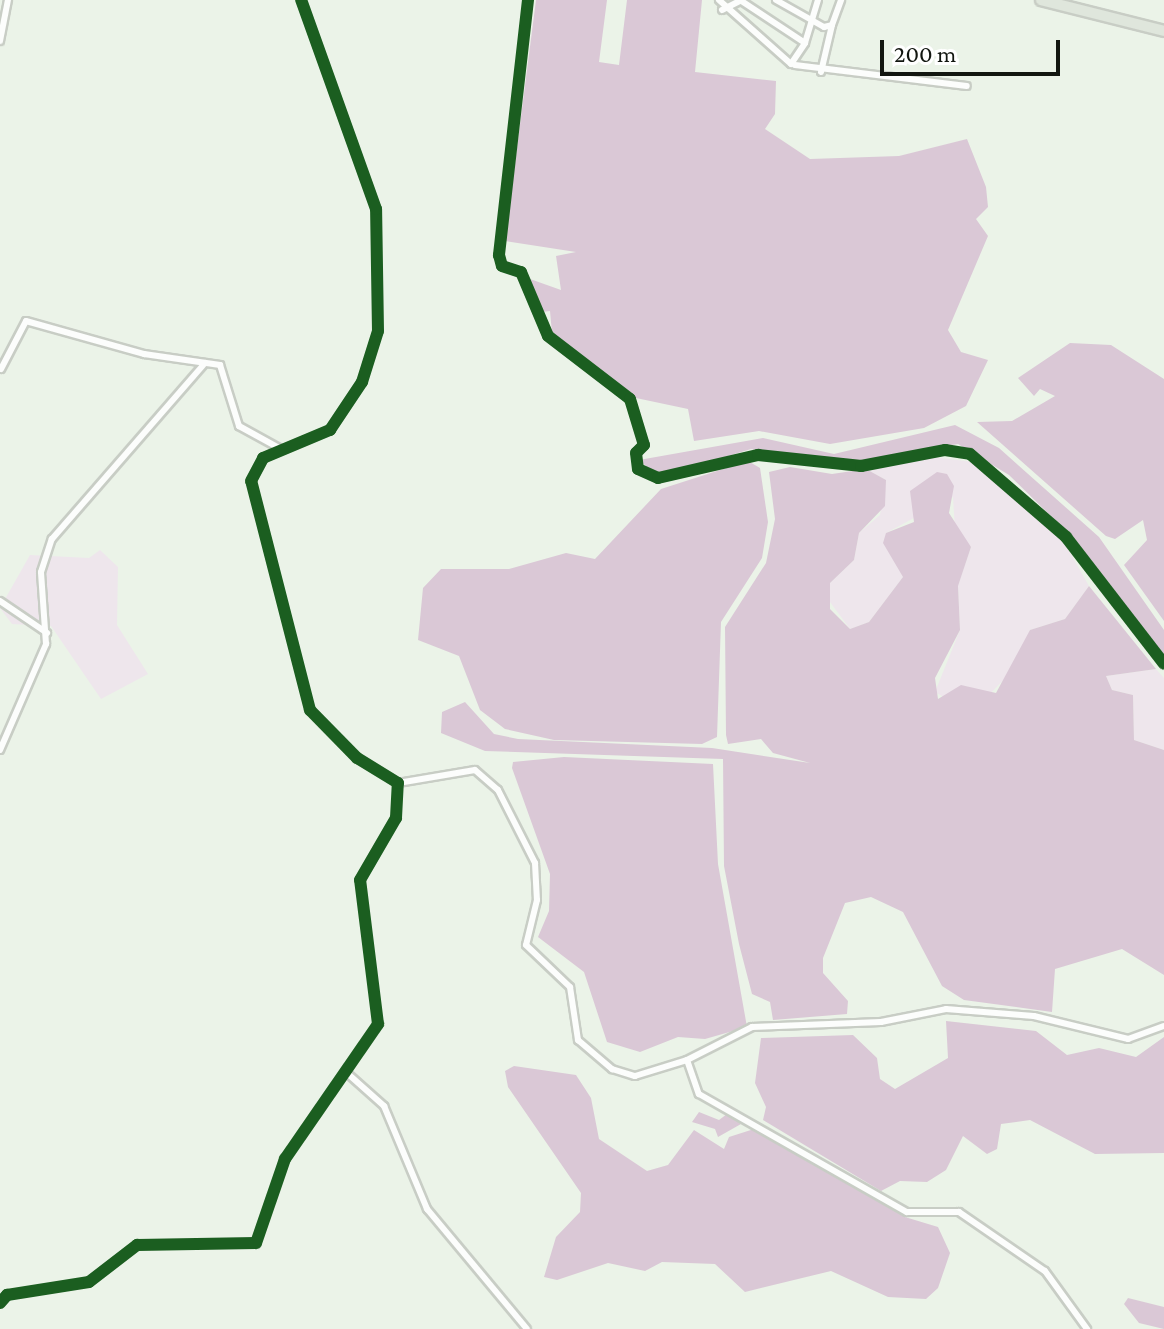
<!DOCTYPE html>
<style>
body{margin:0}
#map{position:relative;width:1164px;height:1329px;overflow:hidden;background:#ebf3e8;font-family:"Crimson Pro",serif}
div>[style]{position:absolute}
.green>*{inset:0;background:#eee6ec}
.water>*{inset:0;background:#dac8d6}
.roads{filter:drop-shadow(2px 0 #c8cdc5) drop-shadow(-2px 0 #c8cdc5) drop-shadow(0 2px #c8cdc5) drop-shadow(0 -2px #c8cdc5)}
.minor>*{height:6px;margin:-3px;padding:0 3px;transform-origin:3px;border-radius:3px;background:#fcfdfc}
.primary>*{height:10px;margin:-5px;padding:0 5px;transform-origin:5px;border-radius:5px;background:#dfe6dc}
.cycleway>*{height:12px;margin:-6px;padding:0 6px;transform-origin:6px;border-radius:6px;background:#1b5e20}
span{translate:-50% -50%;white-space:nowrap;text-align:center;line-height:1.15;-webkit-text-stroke:7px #fff;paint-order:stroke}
.scale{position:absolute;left:880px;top:40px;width:180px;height:36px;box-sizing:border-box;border:4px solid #121610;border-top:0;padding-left:10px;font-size:24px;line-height:28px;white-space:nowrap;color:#121610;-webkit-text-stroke:6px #fff;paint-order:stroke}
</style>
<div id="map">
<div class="green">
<i style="clip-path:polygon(934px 457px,981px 463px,1060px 535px,1089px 586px,1065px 619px,1030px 630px,1015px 668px,988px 696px,966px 686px,947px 699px,935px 692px,960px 630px,958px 585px,971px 547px,955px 530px,953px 497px,886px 533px,903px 577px,869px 622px,850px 629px,827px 598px,830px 583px,854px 560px,859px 533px,880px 515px,886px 480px,866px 469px)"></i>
<i style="clip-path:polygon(100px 550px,118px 567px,117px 625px,148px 674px,101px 699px,51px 626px,12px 624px,0 608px,30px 555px,89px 558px)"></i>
<i style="clip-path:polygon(1156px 669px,1164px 678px,1164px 750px,1134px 740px,1133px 695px,1112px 690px,1106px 676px)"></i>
</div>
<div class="water">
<i style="clip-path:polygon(536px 0,607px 0,599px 62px,619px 65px,627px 0,702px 0,695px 72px,776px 81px,775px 114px,765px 129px,810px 159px,899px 156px,967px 139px,986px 187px,988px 207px,976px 219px,988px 236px,948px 330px,961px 352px,988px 360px,966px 406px,924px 428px,830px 444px,759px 431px,694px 441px,688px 409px,636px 398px,552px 333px,550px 311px,542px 312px,530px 279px,561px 290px,556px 256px,576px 252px,505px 241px)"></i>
<i style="clip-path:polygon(1070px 343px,1111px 345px,1164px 379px,1164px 621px,1124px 565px,1147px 540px,1143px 520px,1115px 539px,1106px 536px,977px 422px,1012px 421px,1055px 396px,1040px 389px,1034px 396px,1018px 378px)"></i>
<i style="clip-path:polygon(955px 425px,999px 448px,1099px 537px,1164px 630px,1164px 660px,1060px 525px,1009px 475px,958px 444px,835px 465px,751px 449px,659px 477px,639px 460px,763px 438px,834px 454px)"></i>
<i style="clip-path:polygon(748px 461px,760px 468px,768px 522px,762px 558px,721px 622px,717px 737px,702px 744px,554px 740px,505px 729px,480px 710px,459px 656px,418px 640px,423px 588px,441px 569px,509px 569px,566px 553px,595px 559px,661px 489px)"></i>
<i style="clip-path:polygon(790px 467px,832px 474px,866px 469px,886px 480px,885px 506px,859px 533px,854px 560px,830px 583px,830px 609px,850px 629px,869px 622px,903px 577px,883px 543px,886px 533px,914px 522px,910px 491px,937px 472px,947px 474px,954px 486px,949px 513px,971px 547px,958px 586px,960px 630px,935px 678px,938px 699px,961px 685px,996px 693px,1030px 630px,1065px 619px,1089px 586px,1156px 669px,1106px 676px,1112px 690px,1133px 695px,1134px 740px,1164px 750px,1164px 975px,1122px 949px,1055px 969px,1052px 1012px,964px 1000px,942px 986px,903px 912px,871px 897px,845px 903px,823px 958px,823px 973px,848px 1001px,847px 1014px,773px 1020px,770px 1002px,752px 994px,739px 944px,724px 866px,723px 759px,485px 751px,441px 733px,442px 712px,465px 702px,494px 734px,518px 739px,712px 748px,810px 763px,773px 753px,761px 739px,728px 744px,726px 735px,725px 627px,766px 563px,775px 519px,769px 472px)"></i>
<i style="clip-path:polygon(564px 757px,713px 764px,718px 864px,747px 1027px,705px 1039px,678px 1037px,640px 1052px,607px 1042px,584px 972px,538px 937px,549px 911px,550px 874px,512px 768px,513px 762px)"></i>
<i style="clip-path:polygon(946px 1021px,1036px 1031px,1067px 1055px,1099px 1048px,1136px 1057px,1164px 1037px,1164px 1153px,1095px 1154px,1030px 1120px,1001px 1124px,997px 1149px,987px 1154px,963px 1136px,946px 1170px,927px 1182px,900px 1181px,881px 1191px,763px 1120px,766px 1107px,755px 1083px,761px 1038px,853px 1035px,877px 1058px,880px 1079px,895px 1089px,948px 1058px)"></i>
<i style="clip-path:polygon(514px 1066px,576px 1075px,591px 1098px,599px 1139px,647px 1171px,668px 1165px,694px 1130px,724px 1149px,729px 1137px,754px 1129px,905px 1217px,938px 1227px,950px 1253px,938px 1288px,926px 1299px,888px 1297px,831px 1271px,745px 1292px,715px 1264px,662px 1262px,645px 1271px,608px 1263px,557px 1280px,544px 1277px,556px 1237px,580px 1212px,581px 1193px,508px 1087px,505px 1071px)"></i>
<i style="clip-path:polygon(699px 1112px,719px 1120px,727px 1114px,741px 1124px,718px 1137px,715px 1129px,692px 1122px)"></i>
<i style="clip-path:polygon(1128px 1298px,1164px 1307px,1164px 1329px,1139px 1323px,1124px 1304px)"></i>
</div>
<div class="roads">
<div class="minor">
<i style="left:528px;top:0;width:257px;rotate:96.5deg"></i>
<i style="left:499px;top:255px;width:11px;rotate:75deg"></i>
<i style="left:502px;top:266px;width:20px;rotate:18deg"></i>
<i style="left:521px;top:272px;width:69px;rotate:67.1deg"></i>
<i style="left:548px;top:336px;width:103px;rotate:37.5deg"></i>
<i style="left:630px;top:399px;width:48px;rotate:73.1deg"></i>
<i style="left:644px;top:445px;width:11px;rotate:135deg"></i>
<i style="left:636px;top:453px;width:16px;rotate:83deg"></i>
<i style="left:638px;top:469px;width:22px;rotate:24deg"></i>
<i style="left:658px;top:478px;width:103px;rotate:-13deg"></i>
<i style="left:758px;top:455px;width:104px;rotate:6.1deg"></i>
<i style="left:861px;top:466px;width:86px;rotate:-10.8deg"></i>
<i style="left:945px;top:450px;width:25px;rotate:9deg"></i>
<i style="left:970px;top:454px;width:127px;rotate:40.8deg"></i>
<i style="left:1066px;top:537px;width:160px;rotate:52.3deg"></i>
<i style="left:719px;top:0;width:96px;rotate:41.6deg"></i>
<i style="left:791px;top:64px;width:25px;rotate:-56deg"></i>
<i style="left:740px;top:0;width:78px;rotate:33.5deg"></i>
<i style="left:805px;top:43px;width:45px;rotate:-73.2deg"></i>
<i style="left:776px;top:0;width:55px;rotate:29.4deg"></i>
<i style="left:824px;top:27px;width:8px;rotate:-14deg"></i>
<i style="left:832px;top:25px;width:27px;rotate:-70deg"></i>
<i style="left:722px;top:10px;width:22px;rotate:-27deg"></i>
<i style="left:0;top:41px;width:42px;rotate:-79deg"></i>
<i style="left:795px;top:65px;width:173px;rotate:7deg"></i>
<i style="left:821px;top:72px;width:48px;rotate:-76.8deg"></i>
<i style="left:1px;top:369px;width:54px;rotate:-62.5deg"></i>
<i style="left:26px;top:321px;width:123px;rotate:15.6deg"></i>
<i style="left:144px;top:354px;width:77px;rotate:8.2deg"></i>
<i style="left:220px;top:365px;width:64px;rotate:72.7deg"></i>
<i style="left:239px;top:426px;width:48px;rotate:28.7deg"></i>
<i style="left:0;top:601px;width:57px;rotate:34.2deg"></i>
<i style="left:0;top:750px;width:116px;rotate:-66.5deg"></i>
<i style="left:46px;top:644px;width:72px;rotate:-94deg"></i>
<i style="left:41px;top:572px;width:35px;rotate:-72deg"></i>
<i style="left:52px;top:539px;width:233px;rotate:-49deg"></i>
<i style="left:398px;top:783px;width:78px;rotate:-9.6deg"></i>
<i style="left:475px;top:770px;width:30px;rotate:41deg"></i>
<i style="left:498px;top:790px;width:82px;rotate:63.1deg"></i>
<i style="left:535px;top:863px;width:37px;rotate:87deg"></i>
<i style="left:537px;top:900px;width:46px;rotate:103.7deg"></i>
<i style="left:526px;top:945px;width:61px;rotate:43.7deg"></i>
<i style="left:570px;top:987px;width:54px;rotate:81.4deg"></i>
<i style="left:578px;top:1040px;width:45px;rotate:40.5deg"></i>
<i style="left:612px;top:1069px;width:24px;rotate:17deg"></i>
<i style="left:635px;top:1076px;width:54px;rotate:-17.1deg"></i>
<i style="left:687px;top:1060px;width:36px;rotate:71deg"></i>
<i style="left:699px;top:1094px;width:239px;rotate:29.6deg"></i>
<i style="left:907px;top:1212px;width:52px"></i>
<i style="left:959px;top:1212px;width:104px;rotate:34.5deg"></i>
<i style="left:1045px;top:1271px;width:72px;rotate:54.1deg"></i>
<i style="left:687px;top:1060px;width:73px;rotate:-26.9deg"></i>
<i style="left:752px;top:1027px;width:129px;rotate:-2.2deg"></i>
<i style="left:881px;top:1022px;width:66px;rotate:-11.3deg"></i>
<i style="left:946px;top:1009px;width:88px;rotate:4.5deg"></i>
<i style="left:1034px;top:1016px;width:97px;rotate:13.7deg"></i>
<i style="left:1128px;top:1039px;width:38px;rotate:-20deg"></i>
<i style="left:347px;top:1073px;width:50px;rotate:41.7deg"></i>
<i style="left:384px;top:1106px;width:112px;rotate:67.3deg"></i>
<i style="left:427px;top:1209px;width:156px;rotate:50.2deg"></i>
<i style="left:0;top:1303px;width:11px;rotate:-49deg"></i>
<i style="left:7px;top:1295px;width:83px;rotate:-9deg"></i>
<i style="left:89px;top:1282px;width:61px;rotate:-37.6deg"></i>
<i style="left:137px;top:1245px;width:119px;rotate:-1deg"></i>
<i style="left:256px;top:1243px;width:89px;rotate:-71deg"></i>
<i style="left:285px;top:1159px;width:164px;rotate:-55.4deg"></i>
<i style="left:378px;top:1024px;width:145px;rotate:-97.1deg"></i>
<i style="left:360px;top:880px;width:72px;rotate:-59.9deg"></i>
<i style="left:396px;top:818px;width:35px;rotate:-87deg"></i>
<i style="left:398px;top:783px;width:48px;rotate:-148.6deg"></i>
<i style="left:357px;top:758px;width:67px;rotate:-134.4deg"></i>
<i style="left:310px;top:710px;width:236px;rotate:-104.4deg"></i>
<i style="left:251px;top:481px;width:26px;rotate:-62deg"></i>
<i style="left:263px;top:458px;width:73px;rotate:-22.7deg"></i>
<i style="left:330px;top:430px;width:58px;rotate:-56.3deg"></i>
<i style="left:362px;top:382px;width:53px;rotate:-72.6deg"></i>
<i style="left:378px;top:331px;width:122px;rotate:-90.9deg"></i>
<i style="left:376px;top:209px;width:222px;rotate:-109.7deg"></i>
</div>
<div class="primary">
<i style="left:1041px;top:0;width:127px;rotate:14.1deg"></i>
</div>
</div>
<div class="cycleway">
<i style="left:528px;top:0;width:257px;rotate:96.5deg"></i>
<i style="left:499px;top:255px;width:11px;rotate:75deg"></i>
<i style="left:502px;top:266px;width:20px;rotate:18deg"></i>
<i style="left:521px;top:272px;width:69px;rotate:67.1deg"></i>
<i style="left:548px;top:336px;width:103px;rotate:37.5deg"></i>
<i style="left:630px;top:399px;width:48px;rotate:73.1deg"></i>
<i style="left:644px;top:445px;width:11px;rotate:135deg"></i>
<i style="left:636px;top:453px;width:16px;rotate:83deg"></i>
<i style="left:638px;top:469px;width:22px;rotate:24deg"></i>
<i style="left:658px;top:478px;width:103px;rotate:-13deg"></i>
<i style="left:758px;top:455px;width:104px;rotate:6.1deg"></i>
<i style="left:861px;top:466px;width:86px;rotate:-10.8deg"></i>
<i style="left:945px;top:450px;width:25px;rotate:9deg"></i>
<i style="left:970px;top:454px;width:127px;rotate:40.8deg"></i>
<i style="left:1066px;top:537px;width:160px;rotate:52.3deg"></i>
<i style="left:0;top:1303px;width:11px;rotate:-49deg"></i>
<i style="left:7px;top:1295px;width:83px;rotate:-9deg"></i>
<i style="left:89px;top:1282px;width:61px;rotate:-37.6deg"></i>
<i style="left:137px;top:1245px;width:119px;rotate:-1deg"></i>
<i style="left:256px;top:1243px;width:89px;rotate:-71deg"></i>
<i style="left:285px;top:1159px;width:164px;rotate:-55.4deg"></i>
<i style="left:378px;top:1024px;width:145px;rotate:-97.1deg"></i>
<i style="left:360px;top:880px;width:72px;rotate:-59.9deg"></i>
<i style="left:396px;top:818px;width:35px;rotate:-87deg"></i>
<i style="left:398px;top:783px;width:48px;rotate:-148.6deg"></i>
<i style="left:357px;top:758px;width:67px;rotate:-134.4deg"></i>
<i style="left:310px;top:710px;width:236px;rotate:-104.4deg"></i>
<i style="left:251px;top:481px;width:26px;rotate:-62deg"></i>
<i style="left:263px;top:458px;width:73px;rotate:-22.7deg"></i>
<i style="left:330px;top:430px;width:58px;rotate:-56.3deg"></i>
<i style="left:362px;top:382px;width:53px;rotate:-72.6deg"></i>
<i style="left:378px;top:331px;width:122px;rotate:-90.9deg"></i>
<i style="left:376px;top:209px;width:222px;rotate:-109.7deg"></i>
</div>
<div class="scale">200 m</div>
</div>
